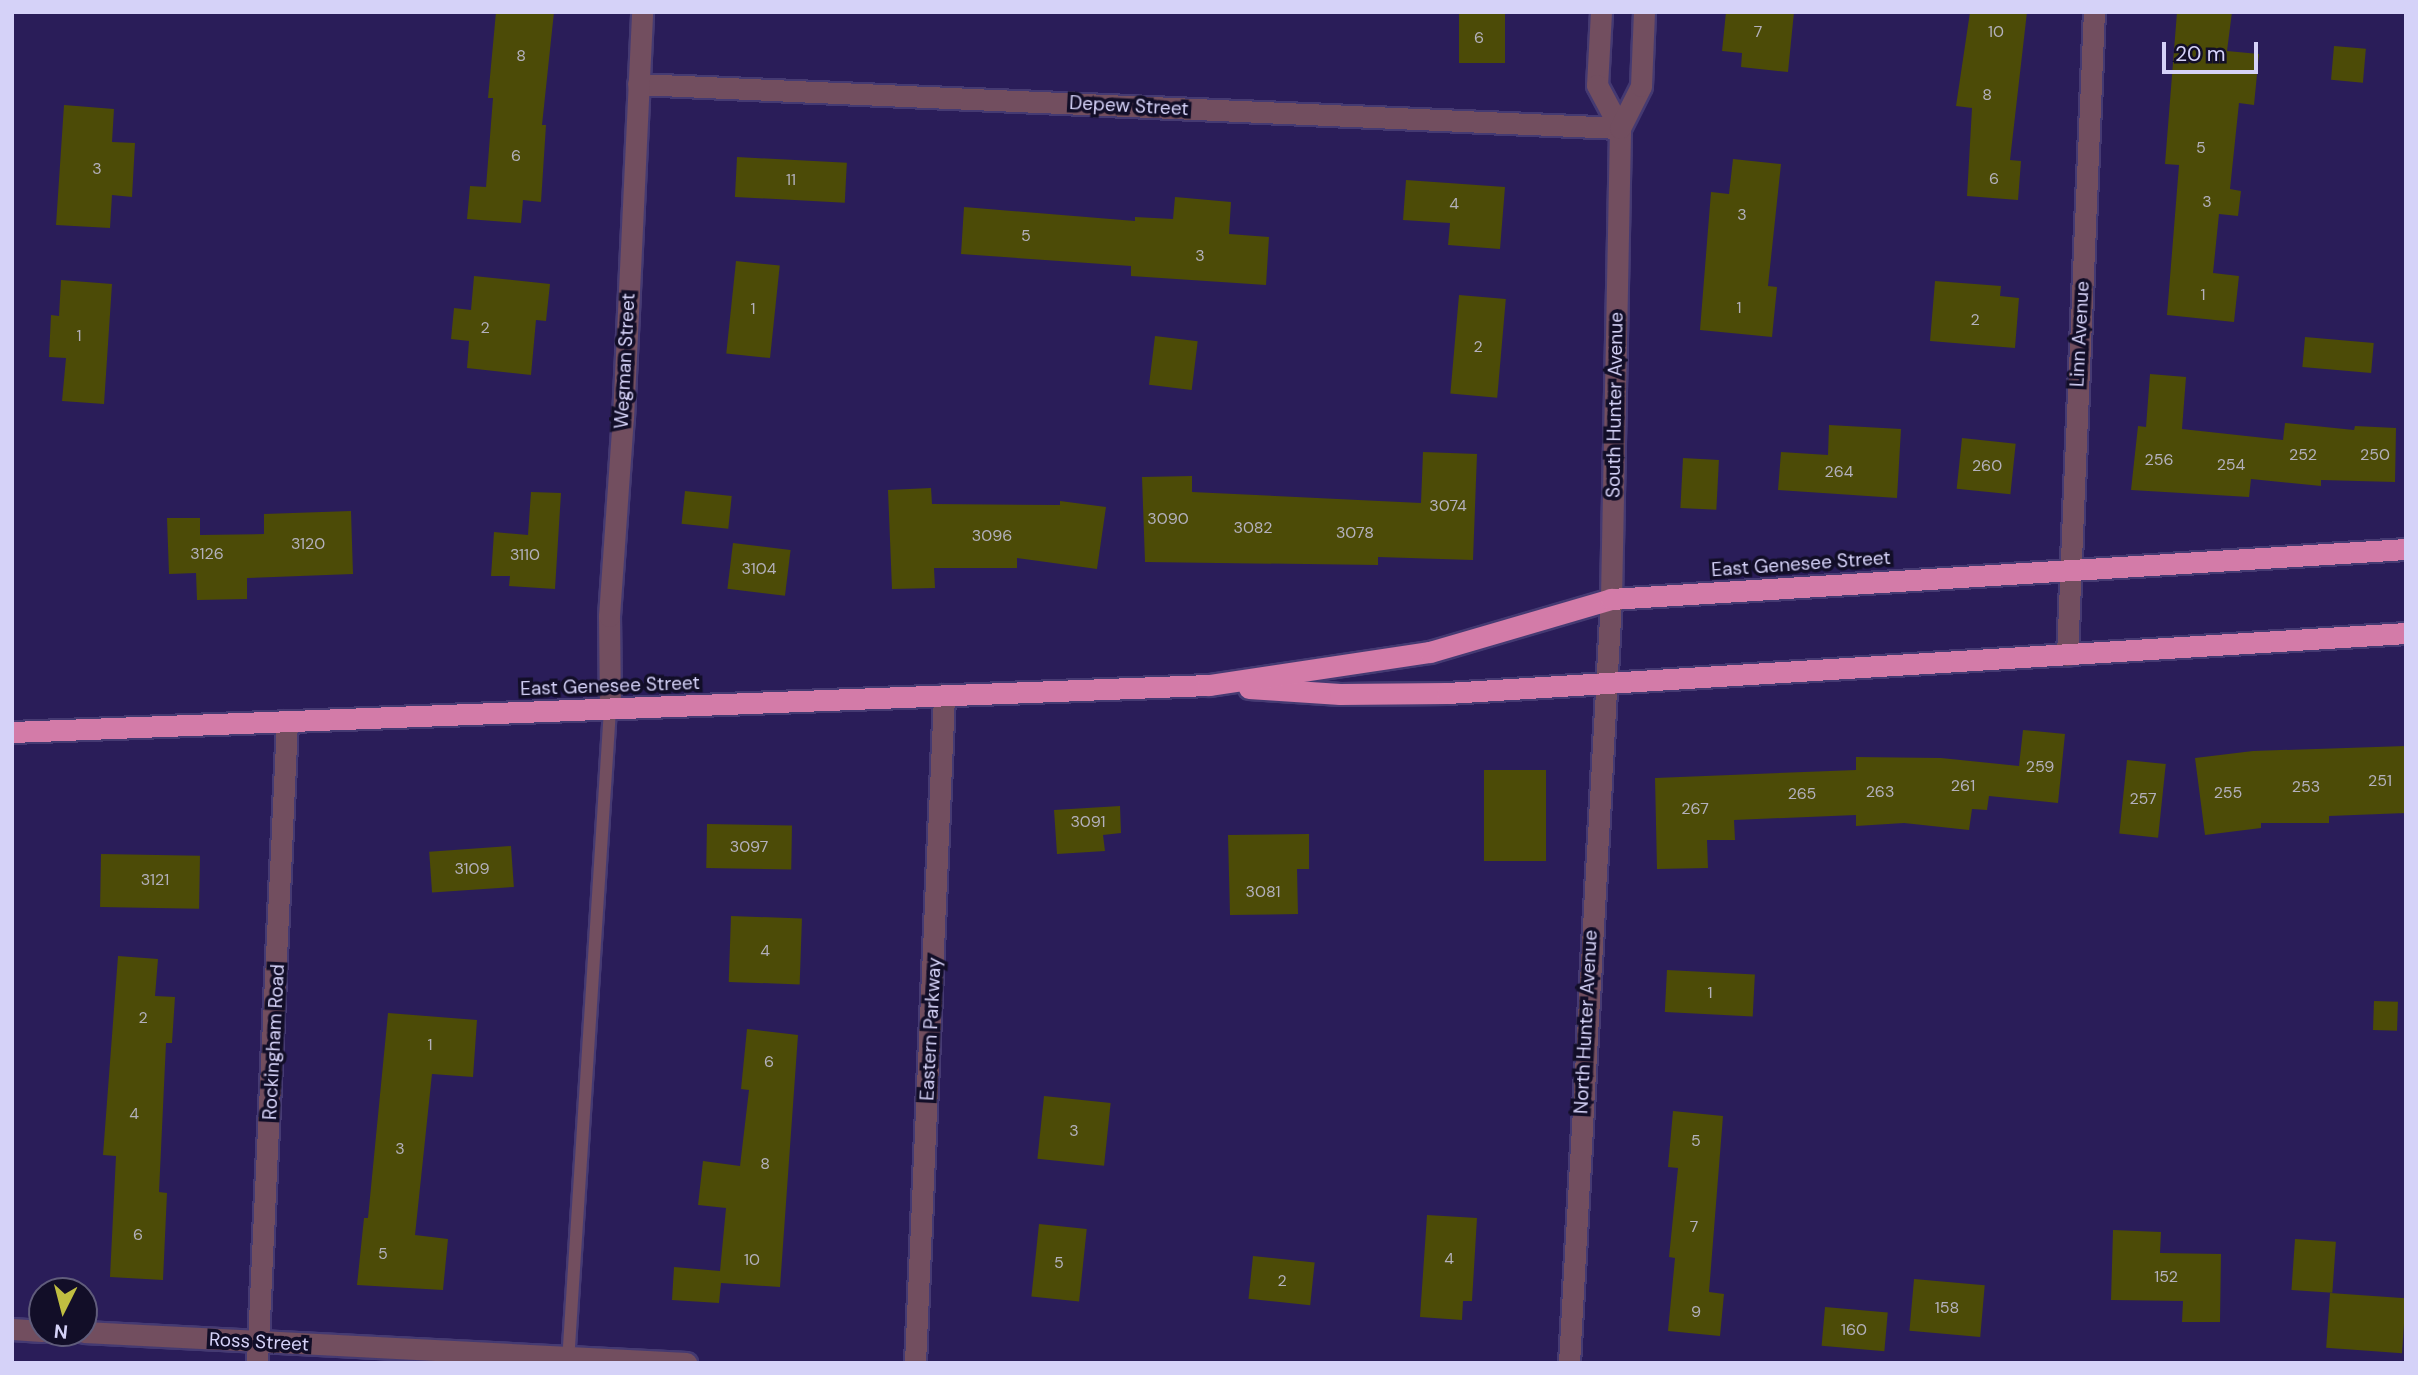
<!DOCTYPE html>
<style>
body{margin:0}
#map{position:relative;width:2418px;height:1375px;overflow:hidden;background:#2a1d59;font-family:"DM Sans",sans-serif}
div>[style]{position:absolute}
.building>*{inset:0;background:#4c4b07;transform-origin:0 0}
.roads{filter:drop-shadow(2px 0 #453a72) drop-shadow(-2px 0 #453a72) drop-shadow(0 2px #453a72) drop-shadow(0 -2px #453a72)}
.lane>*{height:12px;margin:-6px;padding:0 6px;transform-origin:6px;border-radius:6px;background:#724e5f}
.street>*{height:21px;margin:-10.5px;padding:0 10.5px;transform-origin:10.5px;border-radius:10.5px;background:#724e5f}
.highway>*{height:21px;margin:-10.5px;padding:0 10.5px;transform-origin:10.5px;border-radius:10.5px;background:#d37ba8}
span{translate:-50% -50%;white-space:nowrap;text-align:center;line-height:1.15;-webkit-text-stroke:7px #120e28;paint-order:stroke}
.number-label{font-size:16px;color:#b3b0bc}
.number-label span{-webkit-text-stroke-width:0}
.street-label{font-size:19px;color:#d5d2f8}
.frame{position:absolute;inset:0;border:14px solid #d5d2f8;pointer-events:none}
.north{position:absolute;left:28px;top:1277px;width:70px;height:70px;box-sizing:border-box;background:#120e28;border:2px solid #605c7b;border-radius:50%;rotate:186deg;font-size:19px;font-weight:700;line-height:28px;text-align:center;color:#d5d2f8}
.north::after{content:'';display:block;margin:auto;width:24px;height:32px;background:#c0be41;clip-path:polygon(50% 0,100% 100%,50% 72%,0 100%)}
.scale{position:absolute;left:2162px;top:42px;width:96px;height:32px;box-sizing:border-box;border:4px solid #d5d2f8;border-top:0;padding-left:9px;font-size:21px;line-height:24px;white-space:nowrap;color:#d5d2f8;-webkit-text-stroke:5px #120e28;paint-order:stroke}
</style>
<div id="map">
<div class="building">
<i style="clip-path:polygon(496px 12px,554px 12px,542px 125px,546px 125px,541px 202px,523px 200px,521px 223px,467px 219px,470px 186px,486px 187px,493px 98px,488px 98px)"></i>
<i style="left:1459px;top:12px;width:46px;height:51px"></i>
<i style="clip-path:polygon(1726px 12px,1794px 12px,1788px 72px,1741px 67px,1742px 53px,1722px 51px)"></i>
<i style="clip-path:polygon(1970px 12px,2027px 12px,2010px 160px,2021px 161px,2018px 200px,1967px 196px,1972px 108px,1956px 106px)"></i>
<i style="clip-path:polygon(2177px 12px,2232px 12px,2227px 51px,2259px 54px,2254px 105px,2239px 103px,2230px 189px,2241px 191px,2238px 216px,2219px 214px,2213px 273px,2239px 276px,2234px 322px,2167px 315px,2179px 165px,2165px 164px)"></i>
<i style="left:2334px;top:46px;width:32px;height:34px;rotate:5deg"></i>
<i style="clip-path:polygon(64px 105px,114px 109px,112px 142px,135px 143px,132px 197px,112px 195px,110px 228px,56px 225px)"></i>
<i style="left:737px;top:157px;width:110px;height:40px;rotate:3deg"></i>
<i style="clip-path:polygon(1733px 159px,1781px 164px,1768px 286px,1777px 287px,1772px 337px,1700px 330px,1711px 192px,1729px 194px)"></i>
<i style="clip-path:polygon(1406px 180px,1505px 187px,1500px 249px,1448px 245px,1450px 223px,1403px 220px)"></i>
<i style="clip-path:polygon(1175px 197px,1231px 202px,1229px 234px,1269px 237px,1266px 285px,1131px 276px,1131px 266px,961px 254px,964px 207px,1135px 221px,1135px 217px,1173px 219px)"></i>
<i style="left:736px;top:261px;width:44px;height:93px;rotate:6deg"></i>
<i style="clip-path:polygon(474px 276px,550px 284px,546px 321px,536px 320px,531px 375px,467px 368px,469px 341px,451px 339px,454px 308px,471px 310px)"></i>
<i style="clip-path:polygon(61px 280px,112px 284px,104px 404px,62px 401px,66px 358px,49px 357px,51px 315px,59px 316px)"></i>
<i style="clip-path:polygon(1935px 281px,2001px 286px,2000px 296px,2019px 298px,2015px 348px,1930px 341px)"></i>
<i style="left:1459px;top:295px;width:47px;height:99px;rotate:5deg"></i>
<i style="left:1155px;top:336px;width:43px;height:49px;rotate:7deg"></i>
<i style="left:2305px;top:337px;width:69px;height:30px;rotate:5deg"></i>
<i style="clip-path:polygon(2150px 374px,2186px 377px,2182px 429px,2283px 440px,2285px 423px,2354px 430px,2355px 426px,2396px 428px,2395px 482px,2321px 480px,2321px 486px,2251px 479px,2249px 497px,2131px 490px,2138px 426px,2146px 427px)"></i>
<i style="clip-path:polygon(1829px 425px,1901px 429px,1897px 498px,1778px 490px,1781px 452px,1828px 455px)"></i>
<i style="left:1962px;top:438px;width:54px;height:51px;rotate:6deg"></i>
<i style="clip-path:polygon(1423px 452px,1477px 454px,1473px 560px,1378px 557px,1378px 565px,1145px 562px,1142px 477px,1192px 476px,1192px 492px,1421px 503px)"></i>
<i style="left:1683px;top:458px;width:36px;height:50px;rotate:3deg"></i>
<i style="clip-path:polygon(931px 488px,932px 504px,1060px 505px,1060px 501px,1106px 507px,1097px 569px,1017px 558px,1017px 568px,934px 568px,935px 588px,892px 589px,888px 490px)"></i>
<i style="left:685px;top:491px;width:47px;height:33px;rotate:6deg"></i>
<i style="clip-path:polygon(531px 492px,561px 493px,555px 589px,509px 586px,510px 576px,491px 576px,494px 532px,528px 535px)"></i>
<i style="clip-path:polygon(351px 511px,353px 574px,247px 578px,247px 599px,197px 600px,196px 573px,169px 574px,167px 518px,200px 518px,200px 535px,264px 534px,264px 514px)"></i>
<i style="left:733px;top:543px;width:58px;height:46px;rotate:7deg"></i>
<i style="clip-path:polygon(2023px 730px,2065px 734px,2058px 803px,1989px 796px,1987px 810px,1972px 809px,1969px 830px,1904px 823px,1856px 826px,1856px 815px,1734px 820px,1735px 840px,1707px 840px,1708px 868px,1657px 869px,1655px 778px,1856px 770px,1856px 757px,1941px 758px,2019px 766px)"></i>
<i style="clip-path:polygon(2406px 746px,2406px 813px,2329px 816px,2329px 823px,2261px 823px,2261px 828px,2205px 835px,2195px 758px,2253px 751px)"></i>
<i style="left:2127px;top:760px;width:39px;height:74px;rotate:6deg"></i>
<i style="left:1484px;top:770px;width:62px;height:91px"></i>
<i style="clip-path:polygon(1120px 806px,1121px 833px,1103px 835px,1105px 851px,1057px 854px,1054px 810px)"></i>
<i style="left:707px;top:824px;width:85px;height:44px;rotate:1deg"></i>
<i style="clip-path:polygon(1309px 834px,1309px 869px,1297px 869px,1298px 914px,1230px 915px,1228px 835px)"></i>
<i style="left:511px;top:846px;width:41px;height:82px;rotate:86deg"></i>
<i style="left:101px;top:854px;width:99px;height:53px;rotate:1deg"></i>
<i style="left:731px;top:916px;width:71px;height:66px;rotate:2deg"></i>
<i style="clip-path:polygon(118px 956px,158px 959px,155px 996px,175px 997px,172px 1043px,166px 1043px,159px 1192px,167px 1193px,163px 1280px,110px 1277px,116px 1156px,103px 1155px)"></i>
<i style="left:1667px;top:970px;width:88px;height:42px;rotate:3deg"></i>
<i style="left:2374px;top:1001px;width:24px;height:29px;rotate:2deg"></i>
<i style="clip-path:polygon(388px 1013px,477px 1020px,473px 1077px,432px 1074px,415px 1235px,448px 1239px,443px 1290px,357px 1285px,364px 1218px,368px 1218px)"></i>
<i style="clip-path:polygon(747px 1029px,798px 1035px,780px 1287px,721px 1283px,719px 1303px,672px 1300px,674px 1267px,720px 1271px,726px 1208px,698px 1205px,703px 1161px,740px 1166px,749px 1090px,741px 1089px)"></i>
<i style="left:1044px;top:1096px;width:67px;height:63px;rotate:6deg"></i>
<i style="clip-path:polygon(1673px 1111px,1723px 1116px,1709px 1292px,1724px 1294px,1720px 1336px,1668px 1331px,1675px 1258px,1669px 1257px,1678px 1168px,1668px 1167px)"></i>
<i style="clip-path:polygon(1427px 1215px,1477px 1218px,1472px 1301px,1463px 1301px,1462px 1320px,1420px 1317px)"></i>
<i style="left:1039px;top:1224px;width:48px;height:73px;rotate:6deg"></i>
<i style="clip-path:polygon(2113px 1230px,2161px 1232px,2160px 1253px,2221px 1254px,2220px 1322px,2182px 1322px,2183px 1301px,2111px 1300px)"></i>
<i style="left:2295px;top:1239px;width:41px;height:51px;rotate:4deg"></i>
<i style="left:1253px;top:1256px;width:62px;height:43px;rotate:6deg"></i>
<i style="left:1914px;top:1279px;width:71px;height:52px;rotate:5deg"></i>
<i style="left:2330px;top:1293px;width:76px;height:55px;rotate:4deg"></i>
<i style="left:1825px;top:1307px;width:63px;height:39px;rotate:5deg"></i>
</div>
<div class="roads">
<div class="lane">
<i style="left:568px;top:1362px;width:654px;rotate:-86.32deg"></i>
</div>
<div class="street">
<i style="left:1601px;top:12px;width:73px;rotate:93.1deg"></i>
<i style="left:1597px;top:85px;width:49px;rotate:61.9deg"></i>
<i style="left:638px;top:84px;width:983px;rotate:2.57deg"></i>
<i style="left:2067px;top:655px;width:644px;rotate:-87.6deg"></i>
<i style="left:610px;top:709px;width:93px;rotate:-90.6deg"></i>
<i style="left:609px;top:616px;width:198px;rotate:-86deg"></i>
<i style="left:623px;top:418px;width:406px;rotate:-87.3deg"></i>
<i style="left:12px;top:1329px;width:30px;rotate:4deg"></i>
<i style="left:84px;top:1332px;width:603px;rotate:2.95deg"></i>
<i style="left:257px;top:1363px;width:643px;rotate:-87.32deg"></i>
<i style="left:915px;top:1363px;width:669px;rotate:-87.51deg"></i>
<i style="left:1569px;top:1363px;width:765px;rotate:-86.85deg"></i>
<i style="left:1611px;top:599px;width:471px;rotate:-88.9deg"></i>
<i style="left:1620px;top:128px;width:47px;rotate:-63.4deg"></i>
<i style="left:1641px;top:86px;width:74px;rotate:-87.7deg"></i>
</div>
<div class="highway">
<i style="left:1249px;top:688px;width:91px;rotate:3.8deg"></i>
<i style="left:1340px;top:694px;width:107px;rotate:-0.5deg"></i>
<i style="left:1447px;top:693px;width:961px;rotate:-3.58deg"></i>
<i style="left:12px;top:732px;width:1198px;rotate:-2.25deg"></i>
<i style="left:1209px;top:685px;width:223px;rotate:-8.5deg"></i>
<i style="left:1430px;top:652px;width:189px;rotate:-16.3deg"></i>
<i style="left:1611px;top:599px;width:797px;rotate:-3.6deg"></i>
</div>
</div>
<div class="number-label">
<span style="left:1758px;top:32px">7</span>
<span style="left:1996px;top:32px">10</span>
<span style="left:1479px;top:38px">6</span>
<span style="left:521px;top:56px">8</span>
<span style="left:1987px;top:95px">8</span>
<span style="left:2201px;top:148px">5</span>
<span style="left:516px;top:156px">6</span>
<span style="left:97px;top:169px">3</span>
<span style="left:1994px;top:179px">6</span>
<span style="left:791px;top:180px">11</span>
<span style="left:2207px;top:202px">3</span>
<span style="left:1454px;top:204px">4</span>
<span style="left:1742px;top:215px">3</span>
<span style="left:1026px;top:236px">5</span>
<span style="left:1200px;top:256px">3</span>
<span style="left:2203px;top:295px">1</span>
<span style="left:1739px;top:308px">1</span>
<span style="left:753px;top:309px">1</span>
<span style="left:1975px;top:320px">2</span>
<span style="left:485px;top:328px">2</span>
<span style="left:79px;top:336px">1</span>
<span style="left:1478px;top:347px">2</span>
<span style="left:2303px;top:455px">252</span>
<span style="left:2375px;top:455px">250</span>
<span style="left:2159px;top:460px">256</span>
<span style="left:2231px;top:465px">254</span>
<span style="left:1987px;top:466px">260</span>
<span style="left:1839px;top:472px">264</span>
<span style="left:1448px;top:506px">3074</span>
<span style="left:1168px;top:519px">3090</span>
<span style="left:1253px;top:528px">3082</span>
<span style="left:1355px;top:533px">3078</span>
<span style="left:992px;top:536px">3096</span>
<span style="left:308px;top:544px">3120</span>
<span style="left:207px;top:554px">3126</span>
<span style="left:525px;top:555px">3110</span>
<span style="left:759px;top:569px">3104</span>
<span style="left:2040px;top:767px">259</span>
<span style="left:2380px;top:781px">251</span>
<span style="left:1963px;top:786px">261</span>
<span style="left:2306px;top:787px">253</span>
<span style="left:1880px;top:792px">263</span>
<span style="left:2228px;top:793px">255</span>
<span style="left:1802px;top:794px">265</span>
<span style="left:2143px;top:799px">257</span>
<span style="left:1695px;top:809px">267</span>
<span style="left:1088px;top:822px">3091</span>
<span style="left:749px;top:847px">3097</span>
<span style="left:472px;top:869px">3109</span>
<span style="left:155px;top:880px">3121</span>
<span style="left:1263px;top:892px">3081</span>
<span style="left:765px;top:951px">4</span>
<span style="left:1710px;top:993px">1</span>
<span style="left:143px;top:1018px">2</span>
<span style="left:430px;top:1045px">1</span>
<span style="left:769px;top:1062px">6</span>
<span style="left:134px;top:1114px">4</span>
<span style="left:1074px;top:1131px">3</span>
<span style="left:1696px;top:1141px">5</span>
<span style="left:400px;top:1149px">3</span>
<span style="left:765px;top:1164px">8</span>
<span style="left:1694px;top:1227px">7</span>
<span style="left:138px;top:1235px">6</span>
<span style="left:383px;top:1254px">5</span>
<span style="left:1449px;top:1259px">4</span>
<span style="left:752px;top:1260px">10</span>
<span style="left:1059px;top:1263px">5</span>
<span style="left:2166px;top:1277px">152</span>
<span style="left:1282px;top:1281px">2</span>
<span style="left:1947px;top:1308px">158</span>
<span style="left:1696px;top:1312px">9</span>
<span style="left:1854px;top:1330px">160</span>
</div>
<div class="street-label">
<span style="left:1129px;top:106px;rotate:3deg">Depew Street</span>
<span style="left:2080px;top:334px;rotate:-87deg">Linn Avenue</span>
<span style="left:625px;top:361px;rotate:-87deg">Wegman Street</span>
<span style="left:1615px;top:405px;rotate:-89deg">South Hunter Avenue</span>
<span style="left:1801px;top:564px;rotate:-4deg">East Genesee Street</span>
<span style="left:610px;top:686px;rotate:-2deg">East Genesee Street</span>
<span style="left:1586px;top:1022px;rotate:-87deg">North Hunter Avenue</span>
<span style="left:931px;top:1029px;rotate:-87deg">Eastern Parkway</span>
<span style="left:274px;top:1042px;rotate:-87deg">Rockingham Road</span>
<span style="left:259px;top:1342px;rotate:3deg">Ross Street</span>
</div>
<div class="frame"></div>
<div class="north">N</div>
<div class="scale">20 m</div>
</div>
